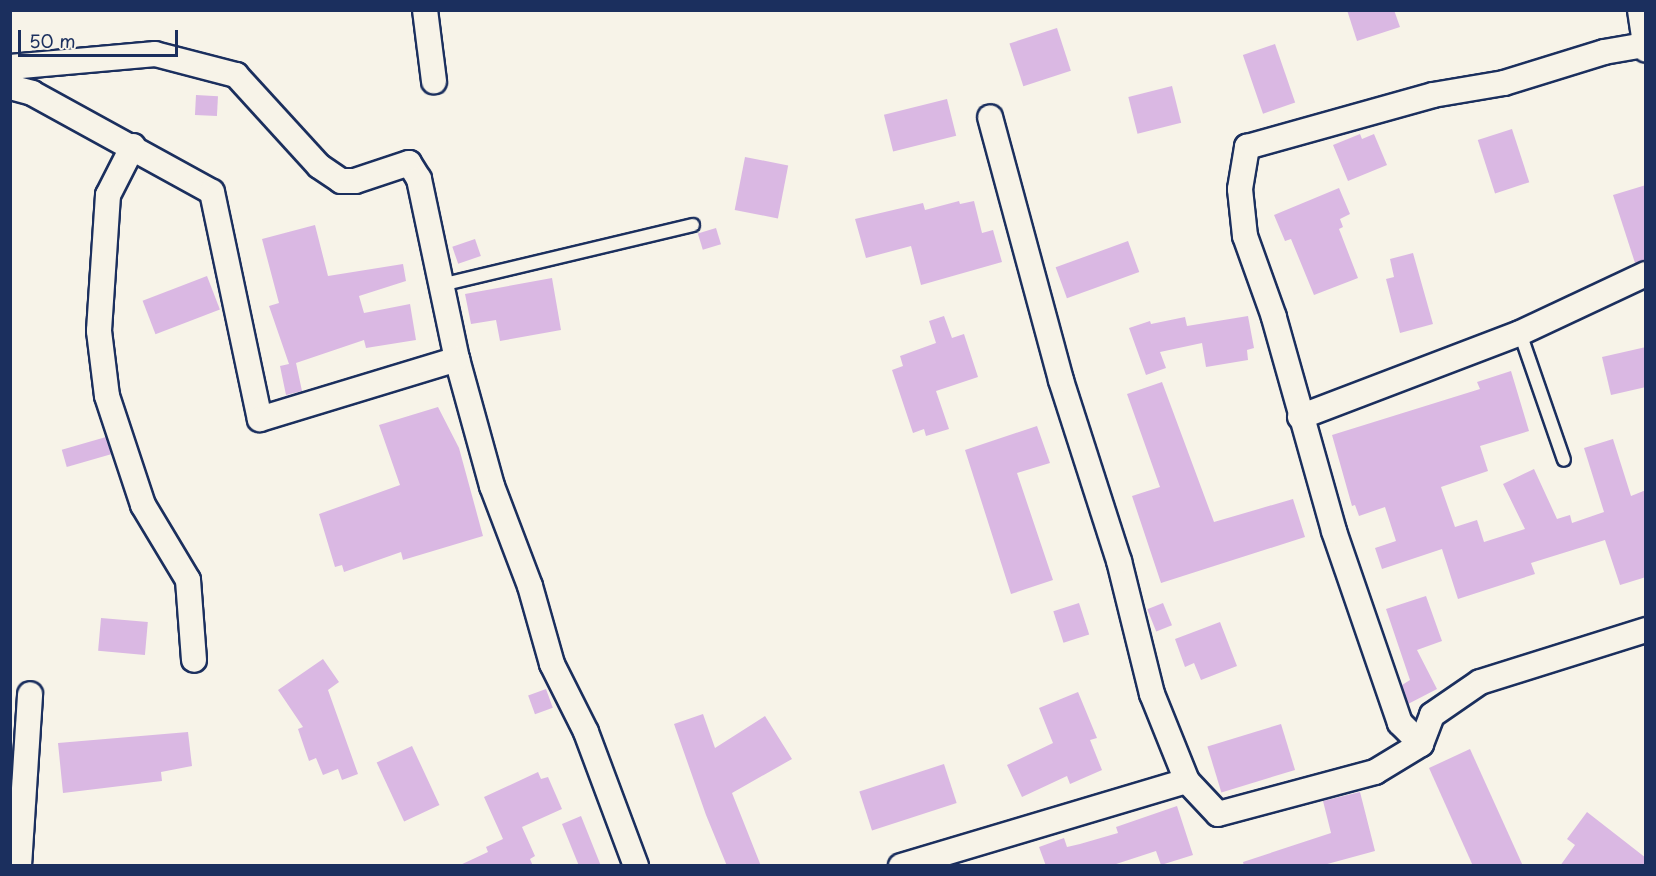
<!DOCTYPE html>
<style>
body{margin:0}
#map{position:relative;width:1656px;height:876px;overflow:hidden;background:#f7f3e8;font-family:"Playpen Sans",sans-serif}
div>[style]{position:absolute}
.building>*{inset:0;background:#dab8e3;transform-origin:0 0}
.roads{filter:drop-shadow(2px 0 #1b2f5e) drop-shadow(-2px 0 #1b2f5e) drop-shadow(0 2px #1b2f5e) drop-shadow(0 -2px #1b2f5e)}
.service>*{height:12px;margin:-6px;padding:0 6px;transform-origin:6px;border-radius:6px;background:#f7f3e8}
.minor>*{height:24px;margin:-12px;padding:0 12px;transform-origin:12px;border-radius:12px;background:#f7f3e8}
span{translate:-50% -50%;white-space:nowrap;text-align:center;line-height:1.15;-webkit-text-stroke:4.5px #f7f3e8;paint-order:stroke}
.frame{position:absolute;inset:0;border:12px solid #1b2f5e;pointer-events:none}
.scale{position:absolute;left:18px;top:30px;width:160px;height:27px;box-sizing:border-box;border:3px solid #1b2f5e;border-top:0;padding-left:8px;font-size:18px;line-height:21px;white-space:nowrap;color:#1b2f5e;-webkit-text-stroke:4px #f7f3e8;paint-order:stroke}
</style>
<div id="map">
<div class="building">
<i style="clip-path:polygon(1347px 10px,1394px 10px,1400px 27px,1357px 41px)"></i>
<i style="left:1057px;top:28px;width:45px;height:50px;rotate:72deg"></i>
<i style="left:1275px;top:44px;width:62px;height:34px;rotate:71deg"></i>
<i style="left:1172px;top:86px;width:38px;height:45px;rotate:76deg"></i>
<i style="left:196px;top:95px;width:22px;height:20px;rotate:3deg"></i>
<i style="left:947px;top:99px;width:38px;height:65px;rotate:76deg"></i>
<i style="left:1512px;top:129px;width:56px;height:36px;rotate:72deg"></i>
<i style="clip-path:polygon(1360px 134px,1362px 139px,1374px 134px,1387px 165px,1348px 181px,1333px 145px)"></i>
<i style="left:745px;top:157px;width:44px;height:54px;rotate:11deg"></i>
<i style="clip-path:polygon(1646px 185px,1646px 260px,1635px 263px,1613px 195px)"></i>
<i style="clip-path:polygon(1339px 188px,1350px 214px,1340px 219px,1343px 227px,1339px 229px,1358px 278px,1314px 295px,1291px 239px,1285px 241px,1274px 215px)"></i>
<i style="clip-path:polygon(959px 201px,960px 204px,974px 201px,982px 233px,993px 230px,1002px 262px,921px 285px,911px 246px,866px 258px,855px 219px,923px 203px,925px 210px)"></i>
<i style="clip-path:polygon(315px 225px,328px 276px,403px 264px,406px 281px,359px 296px,364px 313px,410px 304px,416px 340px,366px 348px,364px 340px,296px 363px,302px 391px,286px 395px,280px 366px,289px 364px,269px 306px,279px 303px,262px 239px)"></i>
<i style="left:716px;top:228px;width:17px;height:19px;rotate:73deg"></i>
<i style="left:475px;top:239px;width:18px;height:24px;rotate:71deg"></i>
<i style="left:1128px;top:241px;width:33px;height:77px;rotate:70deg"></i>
<i style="clip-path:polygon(1413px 253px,1433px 324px,1400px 333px,1386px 279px,1394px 277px,1390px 259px)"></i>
<i style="left:207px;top:276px;width:36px;height:69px;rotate:69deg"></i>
<i style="clip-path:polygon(552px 278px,561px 330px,500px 341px,496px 320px,471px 324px,465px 294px)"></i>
<i style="clip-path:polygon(944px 316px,952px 338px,964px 334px,978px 377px,936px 391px,949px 429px,926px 436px,924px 429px,913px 433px,892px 370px,903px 366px,900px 356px,936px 343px,929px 321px)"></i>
<i style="clip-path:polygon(1248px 316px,1254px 348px,1247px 350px,1248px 360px,1206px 367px,1202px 343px,1160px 352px,1166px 368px,1146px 375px,1129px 328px,1150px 321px,1151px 324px,1185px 317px,1187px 326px)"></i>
<i style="clip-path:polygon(1646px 347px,1646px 387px,1611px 395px,1602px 357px)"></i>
<i style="clip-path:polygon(1511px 371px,1529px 431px,1480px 446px,1488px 471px,1441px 487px,1455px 527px,1477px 520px,1484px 542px,1525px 529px,1503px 484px,1534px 469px,1557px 519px,1570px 515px,1572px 523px,1604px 512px,1584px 448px,1613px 439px,1631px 496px,1646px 490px,1646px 577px,1620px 585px,1605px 540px,1531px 563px,1535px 574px,1458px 599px,1442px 549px,1382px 569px,1375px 548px,1396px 541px,1385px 507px,1359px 516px,1355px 505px,1352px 506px,1332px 435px,1480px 389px,1477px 382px)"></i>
<i style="clip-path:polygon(1162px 382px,1214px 522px,1293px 499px,1305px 537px,1161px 583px,1132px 496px,1160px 487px,1127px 394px)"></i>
<i style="clip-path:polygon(438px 407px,459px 448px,483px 536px,403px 560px,401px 552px,344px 572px,342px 565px,335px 567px,319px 514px,400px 485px,379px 425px)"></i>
<i style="clip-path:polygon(1037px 426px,1050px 463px,1017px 473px,1053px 580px,1011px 594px,965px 450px)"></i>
<i style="left:106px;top:437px;width:18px;height:46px;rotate:74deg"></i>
<i style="clip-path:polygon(1426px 596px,1442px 641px,1417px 650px,1437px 689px,1408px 704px,1402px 685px,1410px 680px,1386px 609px)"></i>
<i style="left:1079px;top:603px;width:33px;height:27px;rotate:72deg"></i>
<i style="left:1163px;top:603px;width:24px;height:17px;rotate:68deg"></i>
<i style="left:101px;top:618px;width:47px;height:33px;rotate:5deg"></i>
<i style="clip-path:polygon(1220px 622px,1237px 666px,1201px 680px,1194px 663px,1185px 667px,1175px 639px)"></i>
<i style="clip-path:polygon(323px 659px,339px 682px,328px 690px,358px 774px,342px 780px,338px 769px,323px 775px,316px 758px,309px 761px,298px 729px,303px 727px,278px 690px)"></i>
<i style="left:546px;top:689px;width:20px;height:19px;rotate:70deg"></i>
<i style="clip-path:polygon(1078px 692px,1097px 738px,1090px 740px,1102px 770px,1070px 784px,1067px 776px,1022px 797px,1007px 765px,1053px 743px,1039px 708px)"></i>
<i style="clip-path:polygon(703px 714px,715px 748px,765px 716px,792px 759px,732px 793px,761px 866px,727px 866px,706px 815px,674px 724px)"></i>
<i style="left:1281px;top:724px;width:48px;height:77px;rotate:73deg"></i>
<i style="clip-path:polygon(188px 732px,192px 766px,161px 772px,162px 781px,63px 793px,58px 743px)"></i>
<i style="left:412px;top:746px;width:65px;height:39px;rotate:65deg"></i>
<i style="clip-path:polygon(1470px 749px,1523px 866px,1473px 866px,1429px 768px)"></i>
<i style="left:944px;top:764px;width:41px;height:89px;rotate:72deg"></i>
<i style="clip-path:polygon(538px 772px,541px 779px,548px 777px,562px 809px,522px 827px,535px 856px,530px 859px,533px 866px,458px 866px,488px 852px,486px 847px,503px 839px,484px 797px)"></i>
<i style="clip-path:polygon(1360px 792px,1375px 851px,1320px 866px,1244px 866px,1243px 862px,1331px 833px,1323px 801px)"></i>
<i style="clip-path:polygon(1177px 806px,1193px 855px,1161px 865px,1156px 851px,1110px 866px,1046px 866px,1039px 847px,1064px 838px,1067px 847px,1080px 844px,1118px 833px,1116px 827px)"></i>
<i style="clip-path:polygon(1587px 812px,1646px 858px,1646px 866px,1560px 866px,1575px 845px,1567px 839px)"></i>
<i style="clip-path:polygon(581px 816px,601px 866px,579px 866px,562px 824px)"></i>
</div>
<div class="roads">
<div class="service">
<i style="left:441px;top:285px;width:259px;rotate:-13.4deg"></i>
<i style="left:1520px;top:333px;width:134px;rotate:70.9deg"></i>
</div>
<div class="minor">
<i style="left:425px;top:10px;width:72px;rotate:82.8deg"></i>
<i style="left:1640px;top:10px;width:40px;rotate:81.5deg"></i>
<i style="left:10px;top:67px;width:146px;rotate:-5.1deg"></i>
<i style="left:155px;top:54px;width:84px;rotate:14.5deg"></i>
<i style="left:236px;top:75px;width:123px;rotate:47.6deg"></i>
<i style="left:319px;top:166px;width:27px;rotate:34deg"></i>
<i style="left:341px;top:181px;width:14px"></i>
<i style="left:355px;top:181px;width:57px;rotate:-18.4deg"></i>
<i style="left:409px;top:163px;width:19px;rotate:58deg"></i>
<i style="left:419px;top:179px;width:184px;rotate:78.1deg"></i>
<i style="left:457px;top:359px;width:132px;rotate:74.6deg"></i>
<i style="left:492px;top:486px;width:107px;rotate:69.2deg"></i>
<i style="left:530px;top:586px;width:81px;rotate:74.2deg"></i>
<i style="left:552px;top:664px;width:76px;rotate:63.4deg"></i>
<i style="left:586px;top:732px;width:143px;rotate:69.5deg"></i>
<i style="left:10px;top:87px;width:23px;rotate:15deg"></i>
<i style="left:32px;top:93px;width:205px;rotate:28.8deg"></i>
<i style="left:212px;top:192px;width:232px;rotate:78.1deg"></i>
<i style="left:260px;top:419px;width:206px;rotate:-16.9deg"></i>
<i style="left:133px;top:146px;width:55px;rotate:117deg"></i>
<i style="left:108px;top:195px;width:136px;rotate:93.8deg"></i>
<i style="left:99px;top:331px;width:65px;rotate:83deg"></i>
<i style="left:107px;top:396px;width:115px;rotate:71.7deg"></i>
<i style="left:143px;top:505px;width:87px;rotate:59deg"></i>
<i style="left:188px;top:580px;width:80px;rotate:85.7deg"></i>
<i style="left:1300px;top:417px;width:235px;rotate:-20.9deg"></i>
<i style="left:1520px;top:333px;width:139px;rotate:-25.1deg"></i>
<i style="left:1421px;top:744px;width:31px;rotate:-69deg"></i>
<i style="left:1432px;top:715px;width:58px;rotate:-34.5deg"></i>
<i style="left:1480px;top:682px;width:174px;rotate:-17.4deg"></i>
<i style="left:1187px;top:781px;width:45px;rotate:46.8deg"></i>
<i style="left:1218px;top:814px;width:163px;rotate:-15deg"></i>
<i style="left:1375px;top:772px;width:54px;rotate:-31.3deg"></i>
<i style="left:1421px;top:744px;width:30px;rotate:-135deg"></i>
<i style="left:1400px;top:723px;width:203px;rotate:-109deg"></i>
<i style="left:1334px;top:531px;width:222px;rotate:-105.7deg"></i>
<i style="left:1274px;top:317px;width:86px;rotate:-109.7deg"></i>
<i style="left:1245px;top:236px;width:47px;rotate:-96.1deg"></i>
<i style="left:1240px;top:189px;width:43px;rotate:-80.5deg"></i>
<i style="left:1247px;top:147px;width:193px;rotate:-15.6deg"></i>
<i style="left:1433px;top:95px;width:72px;rotate:-9.6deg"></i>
<i style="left:1504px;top:83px;width:105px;rotate:-17.2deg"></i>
<i style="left:1604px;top:52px;width:41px;rotate:-9.9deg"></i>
<i style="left:19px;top:866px;width:172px;rotate:-86.3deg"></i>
<i style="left:901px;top:866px;width:298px;rotate:-16.6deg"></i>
<i style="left:1187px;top:781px;width:94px;rotate:-111.9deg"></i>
<i style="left:1152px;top:694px;width:137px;rotate:-103.9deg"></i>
<i style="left:1119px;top:561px;width:190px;rotate:-107.8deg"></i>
<i style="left:1061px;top:380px;width:272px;rotate:-105.1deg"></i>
</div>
</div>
<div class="frame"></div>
<div class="scale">50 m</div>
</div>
